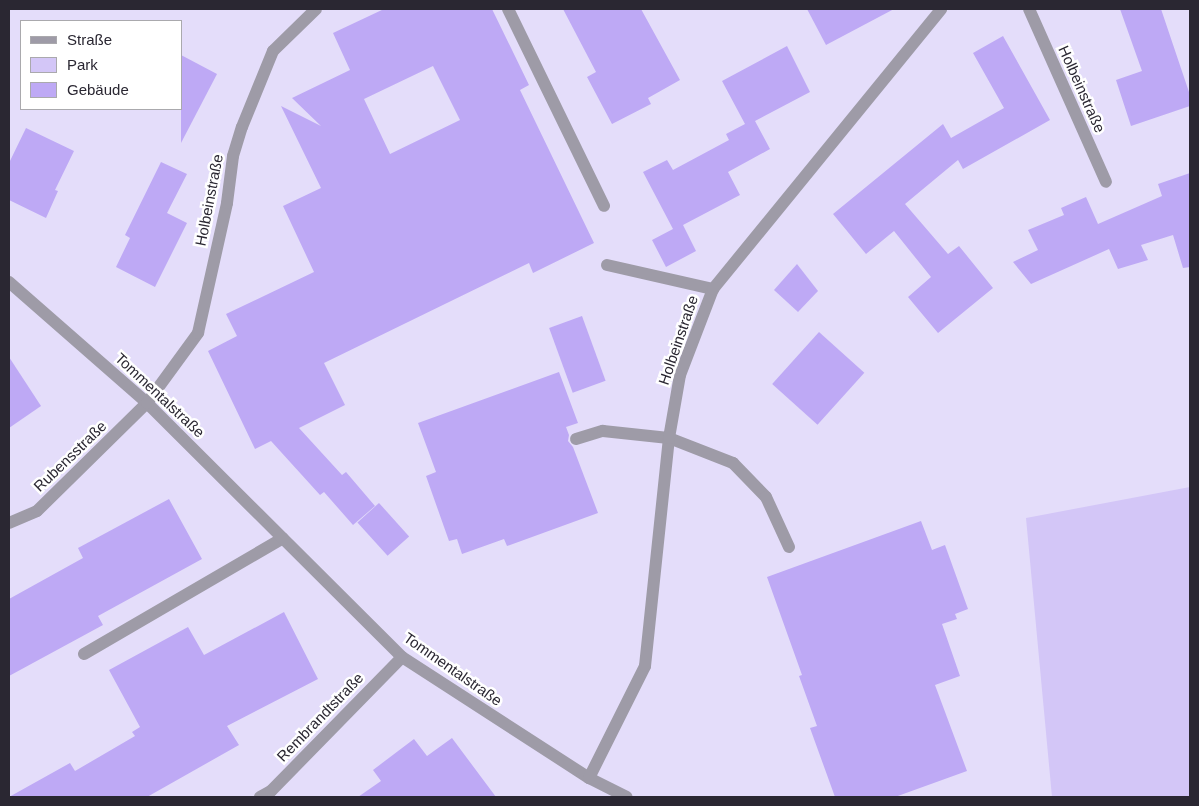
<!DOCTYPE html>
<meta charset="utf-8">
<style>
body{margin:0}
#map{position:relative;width:1199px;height:806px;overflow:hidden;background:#e4ddfa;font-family:Helvetica,sans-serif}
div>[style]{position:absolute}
.green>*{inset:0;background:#d3c6f7}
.building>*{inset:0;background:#bea9f5;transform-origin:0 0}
.service>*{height:12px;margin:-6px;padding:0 6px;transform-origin:6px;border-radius:6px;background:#9e9ba7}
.minor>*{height:12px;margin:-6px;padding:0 6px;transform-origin:6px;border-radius:6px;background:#9e9ba7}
span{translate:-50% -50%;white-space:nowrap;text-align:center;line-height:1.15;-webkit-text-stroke:5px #fff;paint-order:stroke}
.street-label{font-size:15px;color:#2a2732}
.frame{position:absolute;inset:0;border:10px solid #2a2732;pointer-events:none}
.legend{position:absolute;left:20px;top:20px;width:162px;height:90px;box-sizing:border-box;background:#fff;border:1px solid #aaa9ad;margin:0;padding:6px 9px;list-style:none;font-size:15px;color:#2a2732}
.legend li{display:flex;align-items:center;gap:10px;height:25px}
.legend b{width:25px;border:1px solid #aaa9ad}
</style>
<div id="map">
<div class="green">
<i style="clip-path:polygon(1190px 487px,1190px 797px,1052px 797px,1026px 518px)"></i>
</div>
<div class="building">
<i style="clip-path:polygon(evenodd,384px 9px,492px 9px,529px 85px,520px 90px,594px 243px,533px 273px,529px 263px,324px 363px,345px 405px,299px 428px,342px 475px,346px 472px,375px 506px,353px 525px,324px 492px,320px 495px,271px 441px,255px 449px,208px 351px,237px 336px,226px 314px,314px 272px,283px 206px,321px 188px,281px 106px,321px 126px,292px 98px,350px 70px,333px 33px,384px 9px,433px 66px,460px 120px,390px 154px,364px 99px,433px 66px)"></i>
<i style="clip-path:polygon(563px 9px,641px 9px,680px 80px,648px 98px,651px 104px,612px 124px,587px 77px,596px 72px)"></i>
<i style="clip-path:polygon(807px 9px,894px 9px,826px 45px)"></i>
<i style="clip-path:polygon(1120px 9px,1161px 9px,1190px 95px,1190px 106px,1131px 126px,1116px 80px,1142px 71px)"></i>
<i style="clip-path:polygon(1003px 36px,1050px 120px,963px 169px,958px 160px,905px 204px,948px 254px,959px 246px,993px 288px,938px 333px,908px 297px,931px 277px,894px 231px,866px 254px,833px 214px,943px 124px,951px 138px,1004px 108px,973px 53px)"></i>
<i style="clip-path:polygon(787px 46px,810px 92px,755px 121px,770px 149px,728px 172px,740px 195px,683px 225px,696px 251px,666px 267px,652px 240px,673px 229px,643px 172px,667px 160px,673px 170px,729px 140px,726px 134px,745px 124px,722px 81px)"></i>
<i style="clip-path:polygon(181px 55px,217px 74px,181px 143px)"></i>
<i style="clip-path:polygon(26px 128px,74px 151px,55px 190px,58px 191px,46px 218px,9px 200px,9px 163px)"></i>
<i style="clip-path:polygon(161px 162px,187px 174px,167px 213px,187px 223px,155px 287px,116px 267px,130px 238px,125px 235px)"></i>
<i style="clip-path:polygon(1190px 173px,1190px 267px,1183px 268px,1173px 235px,1141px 245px,1148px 260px,1118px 269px,1109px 249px,1031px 284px,1013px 262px,1038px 250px,1028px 230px,1064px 215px,1061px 208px,1086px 197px,1098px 224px,1162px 196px,1158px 184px)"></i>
<i style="clip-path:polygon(797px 264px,818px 291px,798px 312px,774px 290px)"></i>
<i style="left:582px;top:316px;width:69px;height:35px;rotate:70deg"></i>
<i style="left:819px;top:332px;width:61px;height:70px;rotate:42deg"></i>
<i style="clip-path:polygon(9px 357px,41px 406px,9px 428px)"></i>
<i style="clip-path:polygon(559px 372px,578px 423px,566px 427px,569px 435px,568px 441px,573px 447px,598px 513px,507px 546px,504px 539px,462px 554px,457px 539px,449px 541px,426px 476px,436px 472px,418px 423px)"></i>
<i style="clip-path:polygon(169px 499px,202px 559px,98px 616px,103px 625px,9px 676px,9px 599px,83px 558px,78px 548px)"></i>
<i style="left:379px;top:503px;width:45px;height:29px;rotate:48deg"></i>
<i style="clip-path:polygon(921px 521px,932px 550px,945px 545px,968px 609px,955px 614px,957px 619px,942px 624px,960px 676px,935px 685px,967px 771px,895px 797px,835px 797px,810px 728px,817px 726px,799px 676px,802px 675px,767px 577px)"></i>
<i style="clip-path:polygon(284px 612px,318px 679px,227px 726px,239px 745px,147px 797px,9px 797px,70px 763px,75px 771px,135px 736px,132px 732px,140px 727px,109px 670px,188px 627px,204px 655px)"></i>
<i style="clip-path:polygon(452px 738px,496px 797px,358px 797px,381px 781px,373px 770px,414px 739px,427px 756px)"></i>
</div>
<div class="service">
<i style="left:508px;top:9px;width:219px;rotate:64deg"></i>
<i style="left:607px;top:265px;width:109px;rotate:12.8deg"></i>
<i style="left:576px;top:439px;width:28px;rotate:-17deg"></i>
<i style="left:603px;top:431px;width:66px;rotate:6.1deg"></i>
<i style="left:669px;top:438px;width:69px;rotate:21.3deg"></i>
<i style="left:733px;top:463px;width:47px;rotate:45.9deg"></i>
<i style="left:766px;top:497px;width:55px;rotate:65.3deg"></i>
<i style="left:84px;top:654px;width:230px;rotate:-30.2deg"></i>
</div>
<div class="minor">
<i style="left:1029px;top:9px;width:189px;rotate:66deg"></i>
<i style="left:9px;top:282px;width:184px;rotate:41.2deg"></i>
<i style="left:147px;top:403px;width:360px;rotate:44.9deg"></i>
<i style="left:402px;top:657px;width:223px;rotate:32.9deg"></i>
<i style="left:589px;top:778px;width:42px;rotate:26.6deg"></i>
<i style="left:9px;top:523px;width:30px;rotate:-23deg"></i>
<i style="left:37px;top:511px;width:154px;rotate:-44.5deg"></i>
<i style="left:147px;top:403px;width:87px;rotate:-53.9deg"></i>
<i style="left:198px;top:333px;width:133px;rotate:-77.4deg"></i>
<i style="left:227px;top:203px;width:47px;rotate:-82.7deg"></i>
<i style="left:233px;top:156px;width:30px;rotate:-73deg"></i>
<i style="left:242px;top:127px;width:82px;rotate:-67.8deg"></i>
<i style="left:273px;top:51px;width:60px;rotate:-44.3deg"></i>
<i style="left:589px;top:778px;width:125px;rotate:-63.4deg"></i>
<i style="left:645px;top:666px;width:229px;rotate:-84deg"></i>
<i style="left:669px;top:438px;width:64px;rotate:-80.1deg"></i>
<i style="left:680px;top:375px;width:92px;rotate:-69deg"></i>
<i style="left:713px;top:289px;width:361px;rotate:-50.8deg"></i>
<i style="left:260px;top:797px;width:13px;rotate:-29deg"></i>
<i style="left:271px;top:791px;width:187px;rotate:-45.6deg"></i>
</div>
<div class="street-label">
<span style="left:1082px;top:89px;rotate:66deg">Holbeinstraße</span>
<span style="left:209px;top:200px;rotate:-79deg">Holbeinstraße</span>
<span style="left:678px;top:340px;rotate:-71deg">Holbeinstraße</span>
<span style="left:160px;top:395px;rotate:43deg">Tommentalstraße</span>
<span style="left:70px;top:456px;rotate:-44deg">Rubensstraße</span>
<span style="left:453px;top:669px;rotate:35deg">Tommentalstraße</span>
<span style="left:320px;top:717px;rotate:-46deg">Rembrandtstraße</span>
</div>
<div class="frame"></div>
<ul class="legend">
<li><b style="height:6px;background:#9e9ba7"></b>Straße</li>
<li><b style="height:14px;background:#d3c6f7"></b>Park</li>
<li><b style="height:14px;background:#bea9f5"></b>Gebäude</li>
</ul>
</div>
